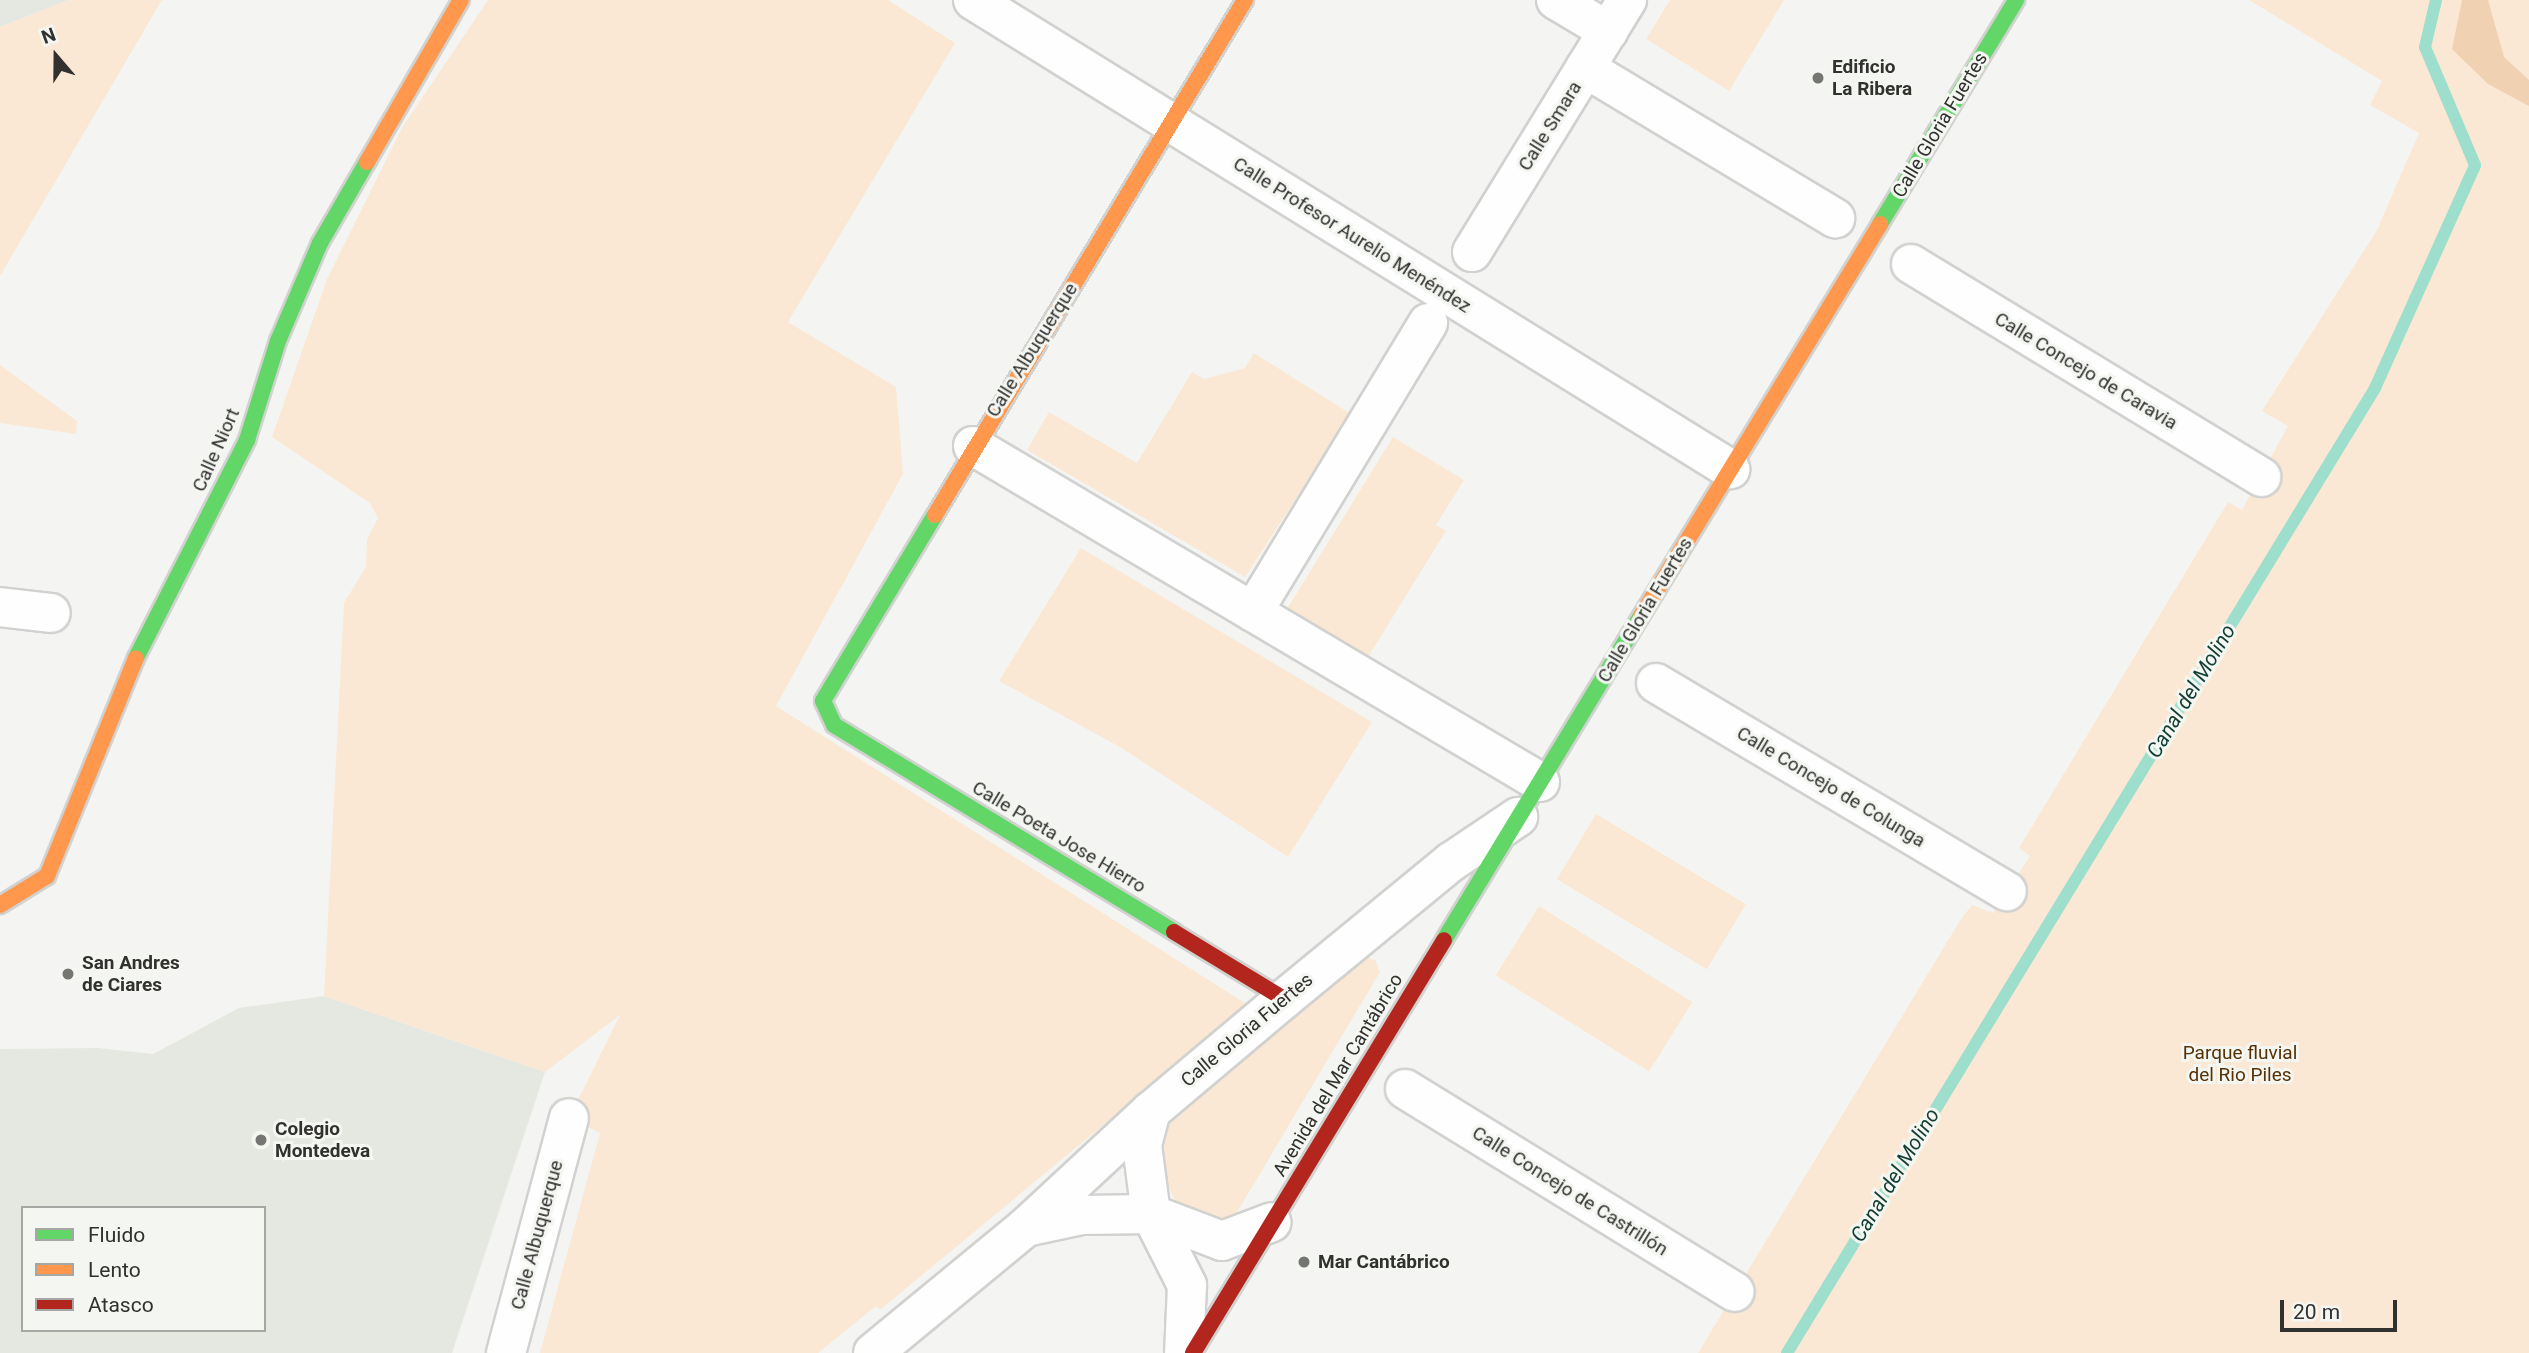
<!DOCTYPE html>
<meta charset="utf-8">
<style>
body{margin:0}
#map{position:relative;width:2529px;height:1353px;overflow:hidden;background:#f4f5f2;font-family:Roboto,sans-serif}
div>[style]{position:absolute}
.built>*{inset:0;background:#e5e8e1}
.green>*{inset:0;background:#fae8d4;transform-origin:0 0}
.forest>*{inset:0;background:#f0d2b2}
.stream>*{height:12px;margin:-6px;padding:0 6px;transform-origin:6px;border-radius:6px;background:#9ddecd}
.roads{filter:drop-shadow(2px 0 #d1d2d0) drop-shadow(-2px 0 #d1d2d0) drop-shadow(0 2px #d1d2d0) drop-shadow(0 -2px #d1d2d0)}
.street>*{height:38px;margin:-19px;padding:0 19px;transform-origin:19px;border-radius:19px;background:#fdfefd}
.fast>*{height:16px;margin:-8px;padding:0 8px;transform-origin:8px;border-radius:8px;background:#63d668}
.slow>*{height:16px;margin:-8px;padding:0 8px;transform-origin:8px;border-radius:8px;background:#ff974d}
.jam>*{height:16px;margin:-8px;padding:0 8px;transform-origin:8px;border-radius:8px;background:#b3261e}
.dots>*{width:19px;height:19px;translate:-50% -50%;box-sizing:border-box;border:4px solid #f4f6f1;border-radius:50%}
span{translate:-50% -50%;white-space:nowrap;text-align:center;line-height:1.15;-webkit-text-stroke:6px #f4f6f1;paint-order:stroke}
.poi-label{font-size:19px;color:#313130;font-weight:700}
.left{translate:0 -50%;text-align:left}
.street-label{font-size:19px;color:#313130}
.park-label{font-size:19px;color:#563205}
.water-label{font-size:21px;color:#123d33;font-style:italic}
.legend{position:absolute;left:21px;top:1206px;width:245px;height:126px;box-sizing:border-box;background:#f4f6f1;border:2px solid #a6a7a4;margin:0;padding:9px 12px;list-style:none;font-size:21px;color:#313130}
.legend li{display:flex;align-items:center;gap:14px;height:35px}
.legend b{width:35px;border:2px solid #a6a7a4}
.north{position:absolute;left:21px;top:21px;width:70px;height:70px;-webkit-text-stroke:5px #f4f6f1;paint-order:stroke;rotate:340deg;font-size:19px;font-weight:700;line-height:28px;text-align:center;color:#313130}
.north::after{content:'';display:block;margin:auto;width:24px;height:32px;background:#313130;clip-path:polygon(50% 0,100% 100%,50% 72%,0 100%)}
.scale{position:absolute;left:2280px;top:1300px;width:117px;height:32px;box-sizing:border-box;border:4px solid #313130;border-top:0;padding-left:9px;font-size:21px;line-height:24px;white-space:nowrap;color:#313130;-webkit-text-stroke:5px #f4f6f1;paint-order:stroke}
</style>
<div id="map">
<div class="built">
<i style="clip-path:polygon(0 0,69px 0,0 27px)"></i>
<i style="clip-path:polygon(evenodd,324px 996px,545px 1072px,452px 1353px,0 1353px,0 1049px,98px 1048px,153px 1054px,239px 1008px,324px 996px,23px 1208px,264px 1208px,264px 1330px,23px 1330px,23px 1208px)"></i>
</div>
<div class="green">
<i style="clip-path:polygon(69px 0,162px 0,0 276px,0 27px)"></i>
<i style="clip-path:polygon(488px 0,888px 0,955px 43px,788px 322px,896px 387px,903px 474px,776px 706px,1248px 1005px,880px 1310px,876px 1306px,818px 1353px,540px 1353px,600px 1133px,569px 1118px,620px 1015px,545px 1072px,324px 996px,344px 603px,366px 567px,367px 540px,378px 518px,370px 503px,272px 437px,327px 279px,403px 126px)"></i>
<i style="clip-path:polygon(1670px 0,1784px 0,1729px 91px,1646px 39px)"></i>
<i style="clip-path:polygon(2249px 0,2529px 0,2529px 1353px,1698px 1353px,1961px 919px,1972px 905px,1993px 913px,2030px 856px,2019px 848px,2228px 502px,2242px 510px,2288px 426px,2262px 411px,2377px 230px,2419px 133px,2370px 105px,2382px 81px)"></i>
<i style="clip-path:polygon(1254px 353px,1351px 414px,1245px 577px,1027px 450px,1049px 412px,1137px 463px,1192px 372px,1204px 379px,1245px 368px)"></i>
<i style="clip-path:polygon(0 365px,77px 421px,76px 434px,0 423px)"></i>
<i style="clip-path:polygon(1393px 437px,1464px 480px,1436px 525px,1446px 531px,1368px 657px,1287px 609px)"></i>
<i style="clip-path:polygon(1081px 548px,1372px 722px,1288px 857px,1120px 747px,999px 681px)"></i>
<i style="left:1596px;top:814px;width:175px;height:76px;rotate:31deg"></i>
<i style="left:1539px;top:906px;width:181px;height:82px;rotate:32deg"></i>
<i style="clip-path:polygon(1365px 957px,1375px 960px,1380px 972px,1233px 1219px,1215px 1222px,1177px 1205px,1160px 1166px,1160px 1143px,1174px 1116px)"></i>
</div>
<div class="forest">
<i style="clip-path:polygon(2462px 0,2488px 0,2504px 57px,2529px 80px,2529px 106px,2488px 84px,2452px 49px)"></i>
</div>
<div class="stream">
<i style="left:1787px;top:1353px;width:1130px;rotate:-58.64deg"></i>
<i style="left:2375px;top:388px;width:244px;rotate:-65.8deg"></i>
<i style="left:2475px;top:165px;width:128px;rotate:-113deg"></i>
<i style="left:2425px;top:47px;width:48px;rotate:-76.8deg"></i>
</div>
<div class="roads">
<div class="street">
<i style="left:973px;top:0;width:891px;rotate:31.78deg"></i>
<i style="left:1556px;top:0;width:61px;rotate:30.8deg"></i>
<i style="left:1585px;top:68px;width:292px;rotate:31deg"></i>
<i style="left:1472px;top:252px;width:296px;rotate:-58.4deg"></i>
<i style="left:1911px;top:264px;width:410px;rotate:31.3deg"></i>
<i style="left:973px;top:446px;width:659px;rotate:30.65deg"></i>
<i style="left:0;top:607px;width:51px;rotate:6.7deg"></i>
<i style="left:1253px;top:612px;width:338px;rotate:-58.8deg"></i>
<i style="left:1656px;top:683px;width:408px;rotate:30.7deg"></i>
<i style="left:1405px;top:1089px;width:387px;rotate:31.6deg"></i>
<i style="left:1151px;top:1111px;width:35px;rotate:105deg"></i>
<i style="left:1142px;top:1145px;width:70px;rotate:82.6deg"></i>
<i style="left:1151px;top:1214px;width:76px;rotate:20.8deg"></i>
<i style="left:1222px;top:1241px;width:53px;rotate:-20.8deg"></i>
<i style="left:1026px;top:1227px;width:56px;rotate:-12.3deg"></i>
<i style="left:1081px;top:1215px;width:70px;rotate:-0.8deg"></i>
<i style="left:1151px;top:1214px;width:80px;rotate:63.1deg"></i>
<i style="left:1187px;top:1285px;width:68px;rotate:92.5deg"></i>
<i style="left:506px;top:1353px;width:243px;rotate:-75deg"></i>
<i style="left:873px;top:1353px;width:198px;rotate:-39.5deg"></i>
<i style="left:1026px;top:1227px;width:171px;rotate:-42.9deg"></i>
<i style="left:1151px;top:1111px;width:174px;rotate:-40.1deg"></i>
<i style="left:1284px;top:999px;width:216px;rotate:-39.4deg"></i>
<i style="left:1451px;top:862px;width:81px;rotate:-33.9deg"></i>
</div>
<div class="fast">
<i style="left:1880px;top:224px;width:262px;rotate:-58.7deg"></i>
<i style="left:935px;top:515px;width:217px;rotate:121.1deg"></i>
<i style="left:823px;top:701px;width:26px;rotate:65deg"></i>
<i style="left:834px;top:725px;width:398px;rotate:31.3deg"></i>
<i style="left:136px;top:658px;width:245px;rotate:-63deg"></i>
<i style="left:247px;top:440px;width:104px;rotate:-72.6deg"></i>
<i style="left:278px;top:341px;width:107px;rotate:-66.8deg"></i>
<i style="left:320px;top:243px;width:94px;rotate:-59.9deg"></i>
<i style="left:1444px;top:940px;width:379px;rotate:-58.7deg"></i>
</div>
<div class="slow">
<i style="left:367px;top:162px;width:187px;rotate:-59.9deg"></i>
<i style="left:935px;top:515px;width:601px;rotate:-58.95deg"></i>
<i style="left:1641px;top:616px;width:459px;rotate:-58.6deg"></i>
<i style="left:0;top:905px;width:55px;rotate:-31.7deg"></i>
<i style="left:47px;top:876px;width:235px;rotate:-67.8deg"></i>
</div>
<div class="jam">
<i style="left:1174px;top:932px;width:129px;rotate:31.3deg"></i>
<i style="left:1193px;top:1353px;width:483px;rotate:-58.7deg"></i>
</div>
</div>
<div class="dots">
<i style="left:1818px;top:78px;background:#757674"></i>
<i style="left:68px;top:974px;background:#757674"></i>
<i style="left:261px;top:1140px;background:#757674"></i>
<i style="left:1304px;top:1262px;background:#757674"></i>
</div>
<div class="poi-label">
<span class="left" style="left:1832px;top:78px">Edificio<br>La Ribera</span>
<span class="left" style="left:82px;top:974px">San Andres<br>de Ciares</span>
<span class="left" style="left:275px;top:1140px">Colegio<br>Montedeva</span>
<span class="left" style="left:1318px;top:1262px">Mar Cantábrico</span>
</div>
<div class="street-label">
<span style="left:1940px;top:125px;rotate:-59deg">Calle Gloria Fuertes</span>
<span style="left:1550px;top:126px;rotate:-58deg">Calle Smara</span>
<span style="left:1352px;top:235px;rotate:32deg">Calle Profesor Aurelio Menéndez</span>
<span style="left:1032px;top:350px;rotate:-58deg">Calle Albuquerque</span>
<span style="left:2086px;top:371px;rotate:31deg">Calle Concejo de Caravia</span>
<span style="left:216px;top:450px;rotate:-66deg">Calle Niort</span>
<span style="left:1645px;top:610px;rotate:-59deg">Calle Gloria Fuertes</span>
<span style="left:1831px;top:787px;rotate:31deg">Calle Concejo de Colunga</span>
<span style="left:1059px;top:837px;rotate:31deg">Calle Poeta Jose Hierro</span>
<span style="left:1247px;top:1030px;rotate:-40deg">Calle Gloria Fuertes</span>
<span style="left:1338px;top:1075px;rotate:-59deg">Avenida del Mar Cantábrico</span>
<span style="left:1570px;top:1191px;rotate:32deg">Calle Concejo de Castrillón</span>
<span style="left:537px;top:1235px;rotate:-75deg">Calle Albuquerque</span>
</div>
<div class="park-label">
<span style="left:2240px;top:1064px">Parque fluvial<br>del Rio Piles</span>
</div>
<div class="water-label">
<span style="left:2191px;top:691px;rotate:-59deg">Canal del Molino</span>
<span style="left:1895px;top:1175px;rotate:-59deg">Canal del Molino</span>
</div>
<ul class="legend">
<li><b style="height:9px;background:#63d668"></b>Fluido</li>
<li><b style="height:9px;background:#ff974d"></b>Lento</li>
<li><b style="height:9px;background:#b3261e"></b>Atasco</li>
</ul>
<div class="north">N</div>
<div class="scale">20 m</div>
</div>
